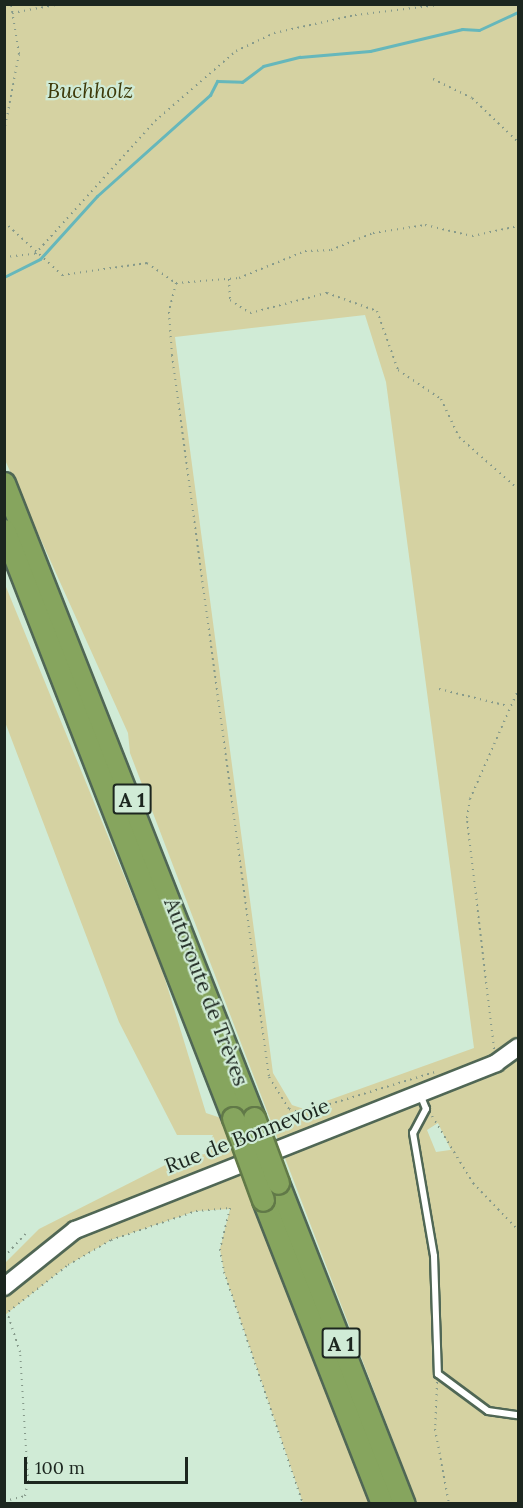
<!DOCTYPE html>
<meta charset="utf-8">
<style>
body{margin:0}
#map{position:relative;width:523px;height:1508px;overflow:hidden;background:#d0ebd6;font-family:Lora,serif}
div>[style]{position:absolute}
.green>*{inset:0;background:#d5d2a2}
.stream>*{height:3px;margin:-1.5px;padding:0 1.5px;transform-origin:1.5px;border-radius:1.5px;background:#66b7bb}
.path>*{height:2px;margin-top:-1px;transform-origin:0;background:repeating-linear-gradient(90deg,#85998a 0 1.5px,transparent 0 6px)}
.roads{filter:drop-shadow(2px 0 #506755) drop-shadow(-2px 0 #506755) drop-shadow(0 2px #506755) drop-shadow(0 -2px #506755)}
.lane>*{height:6px;margin:-3px;padding:0 3px;transform-origin:3px;border-radius:3px;background:#fff}
.secondary>*{height:16px;margin:-8px;padding:0 8px;transform-origin:8px;border-radius:8px;background:#fff}
.highway>*{height:21px;margin:-10.5px;padding:0 10.5px;transform-origin:10.5px;border-radius:10.5px;background:#86a55e}
.bridges{filter:drop-shadow(2px 0 #617948) drop-shadow(-2px 0 #617948) drop-shadow(0 2px #617948) drop-shadow(0 -2px #617948)}
.highway-bridge>*{height:21px;margin:-10.5px;padding:0 10.5px;transform-origin:10.5px;border-radius:10.5px;background:#86a55e}
span{translate:-50% -50%;white-space:nowrap;text-align:center;line-height:1.15;-webkit-text-stroke:4.5px #d0ebd6;paint-order:stroke}
.shield-label span{padding:2px 4px;background:#d0ebd6;border:2px solid;border-radius:4px;-webkit-text-stroke-width:0}
.shield-label{font-size:20px;color:#1c261f;font-weight:700}
.park-label{font-size:21px;color:#3e3a09;font-style:italic}
.street-label{font-size:21px;color:#1c261f}
.frame{position:absolute;inset:0;border:6px solid #1c261f;pointer-events:none}
.scale{position:absolute;left:24px;top:1457px;width:164px;height:27px;box-sizing:border-box;border:3px solid #1c261f;border-top:0;padding-left:8px;font-size:18px;line-height:21px;white-space:nowrap;color:#1c261f;-webkit-text-stroke:4px #d0ebd6;paint-order:stroke}
</style>
<div id="map">
<div class="green">
<i style="clip-path:polygon(evenodd,4px 5px,518px 5px,518px 1503px,417px 1503px,130px 753px,128px 733px,5px 460px,4px 5px,365px 315px,386px 382px,474px 1048px,304px 1109px,292px 1105px,273px 1073px,175px 337px,365px 315px,4px 5px,438px 1123px,451px 1150px,450px 1150px,436px 1152px,427px 1130px,438px 1123px)"></i>
<i style="clip-path:polygon(4px 582px,161px 966px,206px 1113px,221px 1118px,370px 1503px,303px 1503px,224px 1272px,220px 1249px,230px 1209px,196px 1211px,111px 1240px,68px 1265px,5px 1315px,5px 1263px,39px 1229px,179px 1158px,205px 1154px,213px 1135px,177px 1135px,119px 1022px,5px 722px)"></i>
</div>
<div class="stream">
<i style="left:4px;top:277px;width:40px;rotate:-26.6deg"></i>
<i style="left:40px;top:259px;width:85px;rotate:-47.9deg"></i>
<i style="left:97px;top:196px;width:152px;rotate:-41.8deg"></i>
<i style="left:210px;top:95px;width:16px;rotate:-63deg"></i>
<i style="left:217px;top:81px;width:25px;rotate:2deg"></i>
<i style="left:242px;top:82px;width:26px;rotate:-37deg"></i>
<i style="left:263px;top:66px;width:38px;rotate:-14deg"></i>
<i style="left:300px;top:57px;width:70px;rotate:-4.9deg"></i>
<i style="left:370px;top:51px;width:95px;rotate:-13.4deg"></i>
<i style="left:462px;top:29px;width:17px;rotate:3deg"></i>
<i style="left:479px;top:30px;width:43px;rotate:-24.8deg"></i>
</div>
<div class="path">
<i style="left:12px;top:13px;width:50px;rotate:-10.4deg"></i>
<i style="left:433px;top:79px;width:43px;rotate:26deg"></i>
<i style="left:472px;top:98px;width:64px;rotate:43.7deg"></i>
<i style="left:4px;top:132px;width:79px;rotate:-79.1deg"></i>
<i style="left:19px;top:54px;width:51px;rotate:-99.1deg"></i>
<i style="left:4px;top:222px;width:79px;rotate:42.4deg"></i>
<i style="left:62px;top:275px;width:86px;rotate:-8deg"></i>
<i style="left:147px;top:263px;width:35px;rotate:35deg"></i>
<i style="left:176px;top:283px;width:63px;rotate:-4.5deg"></i>
<i style="left:239px;top:278px;width:71px;rotate:-22.2deg"></i>
<i style="left:305px;top:251px;width:26px;rotate:-2deg"></i>
<i style="left:331px;top:250px;width:45px;rotate:-22deg"></i>
<i style="left:373px;top:233px;width:53px;rotate:-8.7deg"></i>
<i style="left:425px;top:225px;width:48px;rotate:13.2deg"></i>
<i style="left:472px;top:236px;width:47px;rotate:-12.3deg"></i>
<i style="left:4px;top:257px;width:31px;rotate:-6deg"></i>
<i style="left:35px;top:254px;width:179px;rotate:-47.9deg"></i>
<i style="left:155px;top:121px;width:107px;rotate:-40.8deg"></i>
<i style="left:236px;top:51px;width:42px;rotate:-25.3deg"></i>
<i style="left:274px;top:33px;width:83px;rotate:-12.5deg"></i>
<i style="left:355px;top:15px;width:93px;rotate:-6.8deg"></i>
<i style="left:229px;top:279px;width:21px;rotate:87deg"></i>
<i style="left:230px;top:300px;width:24px;rotate:33deg"></i>
<i style="left:250px;top:313px;width:80px;rotate:-14.6deg"></i>
<i style="left:327px;top:293px;width:53px;rotate:19.8deg"></i>
<i style="left:377px;top:311px;width:63px;rotate:70.4deg"></i>
<i style="left:398px;top:370px;width:52px;rotate:34deg"></i>
<i style="left:441px;top:399px;width:42px;rotate:64.7deg"></i>
<i style="left:459px;top:437px;width:79px;rotate:41.4deg"></i>
<i style="left:176px;top:283px;width:30px;rotate:104deg"></i>
<i style="left:169px;top:312px;width:43px;rotate:86deg"></i>
<i style="left:172px;top:355px;width:728px;rotate:82.35deg"></i>
<i style="left:269px;top:1077px;width:38px;rotate:58deg"></i>
<i style="left:289px;top:1109px;width:13px;rotate:18deg"></i>
<i style="left:301px;top:1113px;width:140px;rotate:-17deg"></i>
<i style="left:439px;top:689px;width:71px;rotate:13.8deg"></i>
<i style="left:494px;top:1049px;width:233px;rotate:-96.7deg"></i>
<i style="left:467px;top:818px;width:19px;rotate:-81deg"></i>
<i style="left:470px;top:799px;width:119px;rotate:-66.2deg"></i>
<i style="left:432px;top:1116px;width:79px;rotate:58.5deg"></i>
<i style="left:473px;top:1183px;width:65px;rotate:46.2deg"></i>
<i style="left:4px;top:1257px;width:34px;rotate:-47deg"></i>
<i style="left:4px;top:1315px;width:81px;rotate:-38deg"></i>
<i style="left:68px;top:1265px;width:50px;rotate:-30.2deg"></i>
<i style="left:111px;top:1240px;width:90px;rotate:-18.8deg"></i>
<i style="left:196px;top:1211px;width:34px;rotate:-5deg"></i>
<i style="left:230px;top:1208px;width:42px;rotate:103.7deg"></i>
<i style="left:220px;top:1249px;width:23px;rotate:80deg"></i>
<i style="left:224px;top:1272px;width:245px;rotate:71.2deg"></i>
<i style="left:437px;top:1382px;width:47px;rotate:92.4deg"></i>
<i style="left:435px;top:1429px;width:76px;rotate:79.4deg"></i>
<i style="left:4px;top:1501px;width:22px;rotate:-13deg"></i>
<i style="left:25px;top:1496px;width:14px;rotate:-78deg"></i>
<i style="left:28px;top:1482px;width:130px;rotate:-93.5deg"></i>
<i style="left:20px;top:1352px;width:40px;rotate:-108deg"></i>
</div>
<div class="roads">
<div class="lane">
<i style="left:420px;top:1094px;width:16px;rotate:68deg"></i>
<i style="left:426px;top:1109px;width:27px;rotate:118deg"></i>
<i style="left:413px;top:1133px;width:125px;rotate:80.3deg"></i>
<i style="left:434px;top:1256px;width:118px;rotate:88.1deg"></i>
<i style="left:438px;top:1374px;width:62px;rotate:36.5deg"></i>
<i style="left:488px;top:1411px;width:30px;rotate:8deg"></i>
</div>
<div class="secondary">
<i style="left:4px;top:1287px;width:91px;rotate:-38.8deg"></i>
<i style="left:75px;top:1230px;width:453px;rotate:-21.6deg"></i>
<i style="left:496px;top:1063px;width:27px;rotate:-36deg"></i>
</div>
<div class="highway">
<i style="left:4px;top:483px;width:682px;rotate:68.51deg"></i>
<i style="left:4px;top:530px;width:631px;rotate:68.72deg"></i>
<i style="left:278px;top:1183px;width:345px;rotate:68.6deg"></i>
<i style="left:263px;top:1200px;width:326px;rotate:68.6deg"></i>
</div>
</div>
<div class="bridges">
<div class="highway-bridge">
<i style="left:233px;top:1118px;width:87px;rotate:69.9deg"></i>
<i style="left:254px;top:1118px;width:69px;rotate:69.7deg"></i>
</div>
</div>
<div class="shield-label">
<span style="left:132px;top:799px">A 1</span>
<span style="left:341px;top:1343px">A 1</span>
</div>
<div class="park-label">
<span style="left:90px;top:91px">Buchholz</span>
</div>
<div class="street-label">
<span style="left:206px;top:992px;rotate:69deg">Autoroute de Trèves</span>
<span style="left:247px;top:1136px;rotate:-21deg">Rue de Bonnevoie</span>
</div>
<div class="frame"></div>
<div class="scale">100 m</div>
</div>
